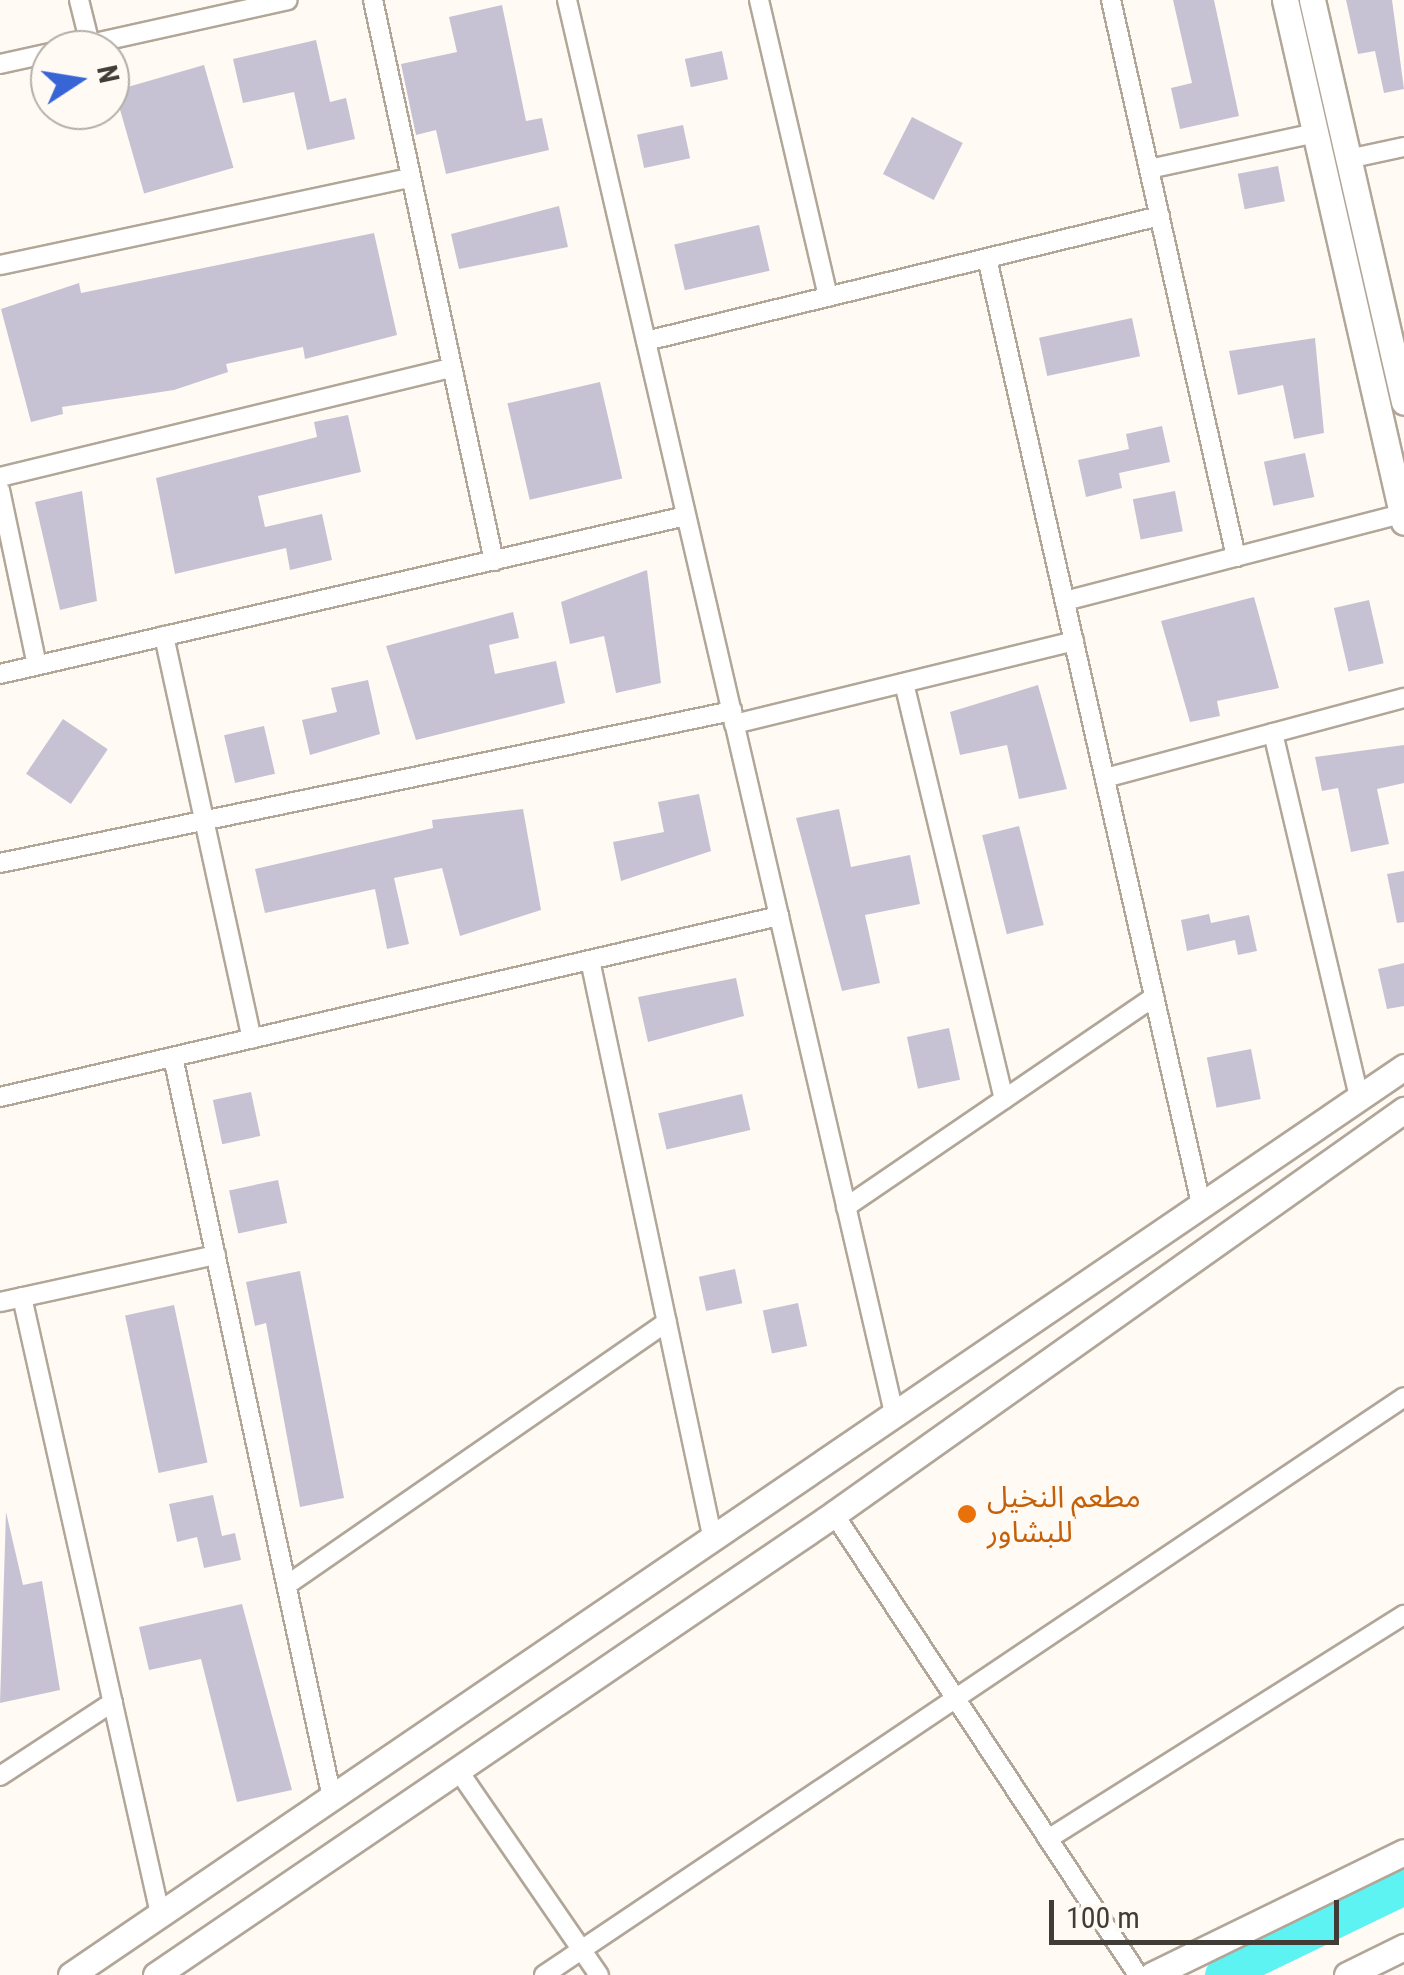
<!DOCTYPE html>
<meta charset="utf-8">
<style>
body{margin:0}
#map{position:relative;width:1404px;height:1975px;overflow:hidden;background:#fffaf4;font-family:"Roboto Condensed","Noto Sans Arabic",sans-serif}
div>[style]{position:absolute}
.river>*{height:35px;margin:-17.5px;padding:0 17.5px;transform-origin:17.5px;border-radius:17.5px;background:#5ef3f3}
.building>*{inset:0;background:#c7c2d3;transform-origin:0 0}
.roads{filter:drop-shadow(2px 0 #b1a698) drop-shadow(-2px 0 #b1a698) drop-shadow(0 2px #b1a698) drop-shadow(0 -2px #b1a698)}
.street>*{height:18px;margin:-9px;padding:0 9px;transform-origin:9px;border-radius:9px;background:#fff}
.secondary>*{height:25px;margin:-12.5px;padding:0 12.5px;transform-origin:12.5px;border-radius:12.5px;background:#fff}
.dots>*{width:28px;height:28px;translate:-50% -50%;box-sizing:border-box;border:5px solid #fffaf4;border-radius:50%}
span{translate:-50% -50%;white-space:nowrap;text-align:center;line-height:1.15;-webkit-text-stroke:9px #fffaf4;paint-order:stroke}
.food-label{font-size:30px;color:#c56008}
.left{translate:0 -50%;text-align:left}
.north{position:absolute;left:30px;top:30px;width:100px;height:100px;box-sizing:border-box;background:#fffaf4;border:2px solid #b3aea8;border-radius:50%;rotate:78deg;font-size:28px;font-weight:700;line-height:40px;text-align:center;color:#413c36}
.north::after{content:'';display:block;margin:auto;width:35px;height:45px;background:#3765d5;clip-path:polygon(50% 0,100% 100%,50% 72%,0 100%)}
.scale{position:absolute;left:1049px;top:1900px;width:290px;height:45px;box-sizing:border-box;border:5px solid #413c36;border-top:0;padding-left:12px;font-size:30px;line-height:35px;white-space:nowrap;color:#413c36;-webkit-text-stroke:8px #fffaf4;paint-order:stroke}
</style>
<div id="map">
<div class="river">
<i style="left:1222px;top:1975px;width:202px;rotate:-25.8deg"></i>
</div>
<div class="building">
<i style="clip-path:polygon(1173px 0,1214px 0,1239px 116px,1180px 129px,1171px 88px,1192px 83px)"></i>
<i style="clip-path:polygon(1346px 0,1392px 0,1404px 89px,1384px 93px,1375px 51px,1358px 54px)"></i>
<i style="clip-path:polygon(502px 5px,526px 121px,542px 118px,549px 150px,446px 174px,436px 130px,416px 135px,401px 64px,457px 52px,449px 17px)"></i>
<i style="clip-path:polygon(316px 40px,330px 102px,346px 98px,355px 139px,307px 150px,294px 92px,243px 103px,233px 59px)"></i>
<i style="left:722px;top:51px;width:29px;height:38px;rotate:78deg"></i>
<i style="left:204px;top:65px;width:107px;height:93px;rotate:74deg"></i>
<i style="left:912px;top:117px;width:57px;height:64px;rotate:27deg"></i>
<i style="left:683px;top:125px;width:34px;height:47px;rotate:78deg"></i>
<i style="left:1278px;top:166px;width:36px;height:41px;rotate:79deg"></i>
<i style="clip-path:polygon(559px 206px,568px 247px,459px 269px,451px 234px)"></i>
<i style="left:759px;top:225px;width:47px;height:87px;rotate:77deg"></i>
<i style="clip-path:polygon(374px 233px,397px 335px,305px 359px,303px 347px,226px 364px,228px 372px,174px 390px,62px 407px,63px 414px,31px 422px,1px 309px,79px 283px,81px 293px)"></i>
<i style="left:1132px;top:318px;width:39px;height:95px;rotate:78deg"></i>
<i style="clip-path:polygon(1315px 338px,1324px 433px,1294px 439px,1283px 385px,1238px 395px,1229px 351px)"></i>
<i style="left:600px;top:382px;width:99px;height:95px;rotate:77deg"></i>
<i style="clip-path:polygon(348px 415px,361px 472px,258px 496px,265px 527px,322px 514px,332px 560px,290px 570px,286px 548px,175px 574px,156px 478px,317px 437px,314px 422px)"></i>
<i style="clip-path:polygon(1162px 426px,1170px 462px,1119px 473px,1122px 488px,1086px 497px,1078px 460px,1129px 449px,1126px 434px)"></i>
<i style="left:1305px;top:453px;width:45px;height:42px;rotate:78deg"></i>
<i style="clip-path:polygon(82px 491px,97px 601px,60px 610px,35px 502px)"></i>
<i style="left:1175px;top:491px;width:41px;height:43px;rotate:79deg"></i>
<i style="clip-path:polygon(647px 570px,661px 683px,616px 693px,604px 636px,570px 644px,561px 602px)"></i>
<i style="clip-path:polygon(1254px 597px,1279px 688px,1217px 701px,1220px 716px,1190px 722px,1161px 621px)"></i>
<i style="left:1369px;top:600px;width:65px;height:36px;rotate:77deg"></i>
<i style="clip-path:polygon(513px 612px,519px 638px,489px 645px,495px 674px,556px 661px,565px 703px,416px 740px,386px 646px)"></i>
<i style="clip-path:polygon(368px 680px,380px 734px,310px 755px,302px 720px,337px 712px,331px 688px)"></i>
<i style="clip-path:polygon(1038px 685px,1067px 789px,1019px 799px,1007px 745px,960px 755px,950px 712px)"></i>
<i style="left:63px;top:719px;width:54px;height:66px;rotate:34deg"></i>
<i style="left:264px;top:726px;width:49px;height:41px;rotate:77deg"></i>
<i style="clip-path:polygon(1404px 745px,1404px 783px,1377px 789px,1389px 844px,1351px 852px,1338px 788px,1322px 791px,1315px 757px)"></i>
<i style="clip-path:polygon(699px 794px,711px 851px,621px 881px,613px 842px,664px 832px,658px 802px)"></i>
<i style="clip-path:polygon(523px 809px,541px 910px,460px 936px,442px 868px,394px 878px,409px 944px,387px 949px,375px 889px,265px 913px,255px 869px,433px 828px,432px 820px)"></i>
<i style="clip-path:polygon(839px 809px,851px 867px,910px 855px,920px 904px,865px 915px,880px 983px,842px 991px,796px 818px)"></i>
<i style="left:1019px;top:826px;width:102px;height:38px;rotate:76deg"></i>
<i style="clip-path:polygon(1404px 871px,1404px 922px,1397px 923px,1387px 874px)"></i>
<i style="clip-path:polygon(1209px 914px,1211px 923px,1249px 915px,1257px 951px,1238px 955px,1235px 940px,1187px 951px,1181px 920px)"></i>
<i style="clip-path:polygon(1404px 963px,1404px 1006px,1387px 1009px,1378px 969px)"></i>
<i style="clip-path:polygon(736px 978px,744px 1016px,648px 1042px,638px 997px)"></i>
<i style="left:949px;top:1028px;width:53px;height:43px;rotate:78deg"></i>
<i style="left:1251px;top:1049px;width:51px;height:45px;rotate:79deg"></i>
<i style="left:251px;top:1092px;width:45px;height:39px;rotate:78deg"></i>
<i style="left:742px;top:1094px;width:37px;height:86px;rotate:77deg"></i>
<i style="left:278px;top:1180px;width:44px;height:50px;rotate:78deg"></i>
<i style="left:735px;top:1269px;width:35px;height:37px;rotate:78deg"></i>
<i style="clip-path:polygon(300px 1271px,344px 1498px,300px 1507px,266px 1323px,255px 1326px,246px 1282px)"></i>
<i style="left:798px;top:1303px;width:44px;height:36px;rotate:78deg"></i>
<i style="left:174px;top:1305px;width:161px;height:50px;rotate:78deg"></i>
<i style="clip-path:polygon(213px 1495px,222px 1536px,235px 1533px,241px 1560px,204px 1568px,197px 1537px,177px 1542px,169px 1504px)"></i>
<i style="clip-path:polygon(6px 1512px,23px 1585px,42px 1581px,60px 1690px,0 1703px)"></i>
<i style="clip-path:polygon(242px 1604px,292px 1790px,237px 1802px,201px 1659px,149px 1670px,139px 1627px)"></i>
</div>
<div class="roads">
<div class="street">
<i style="left:79px;top:0;width:45px;rotate:76deg"></i>
<i style="left:373px;top:0;width:574px;rotate:77.83deg"></i>
<i style="left:567px;top:0;width:1454px;rotate:76.97deg"></i>
<i style="left:759px;top:0;width:305px;rotate:76.9deg"></i>
<i style="left:1111px;top:0;width:571px;rotate:77.35deg"></i>
<i style="left:63px;top:50px;width:230px;rotate:-12.5deg"></i>
<i style="left:0;top:64px;width:51px;rotate:-12.4deg"></i>
<i style="left:1348px;top:159px;width:57px;rotate:-12.1deg"></i>
<i style="left:1149px;top:169px;width:171px;rotate:-12.2deg"></i>
<i style="left:987px;top:258px;width:974px;rotate:77.25deg"></i>
<i style="left:0;top:265px;width:420px;rotate:-12deg"></i>
<i style="left:646px;top:341px;width:529px;rotate:-13.67deg"></i>
<i style="left:0;top:477px;width:465px;rotate:-13.6deg"></i>
<i style="left:0;top:490px;width:179px;rotate:78.1deg"></i>
<i style="left:1065px;top:601px;width:348px;rotate:-14.5deg"></i>
<i style="left:164px;top:636px;width:412px;rotate:77.7deg"></i>
<i style="left:0;top:674px;width:704px;rotate:-12.97deg"></i>
<i style="left:904px;top:683px;width:428px;rotate:76.5deg"></i>
<i style="left:734px;top:724px;width:350px;rotate:-13.7deg"></i>
<i style="left:1273px;top:733px;width:378px;rotate:76.7deg"></i>
<i style="left:1105px;top:778px;width:310px;rotate:-15deg"></i>
<i style="left:0;top:863px;width:748px;rotate:-11.73deg"></i>
<i style="left:590px;top:960px;width:593px;rotate:78.03deg"></i>
<i style="left:173px;top:1057px;width:758px;rotate:77.89deg"></i>
<i style="left:0;top:1097px;width:800px;rotate:-13.08deg"></i>
<i style="left:846px;top:1207px;width:373px;rotate:-34.3deg"></i>
<i style="left:22px;top:1297px;width:632px;rotate:77.39deg"></i>
<i style="left:0;top:1302px;width:221px;rotate:-12.3deg"></i>
<i style="left:834px;top:1514px;width:552px;rotate:56.6deg"></i>
<i style="left:287px;top:1585px;width:462px;rotate:-34.7deg"></i>
<i style="left:458px;top:1770px;width:249px;rotate:55.5deg"></i>
<i style="left:0;top:1776px;width:135px;rotate:-33.2deg"></i>
<i style="left:1048px;top:1839px;width:421px;rotate:-32.2deg"></i>
<i style="left:544px;top:1975px;width:1036px;rotate:-33.9deg"></i>
</div>
<div class="secondary">
<i style="left:1285px;top:0;width:535px;rotate:77.16deg"></i>
<i style="left:1312px;top:0;width:412px;rotate:77.1deg"></i>
<i style="left:71px;top:1975px;width:1613px;rotate:-34.26deg"></i>
<i style="left:156px;top:1975px;width:820px;rotate:-34.21deg"></i>
<i style="left:834px;top:1514px;width:699px;rotate:-35.33deg"></i>
<i style="left:1152px;top:1975px;width:280px;rotate:-26deg"></i>
<i style="left:1347px;top:1975px;width:64px;rotate:-26.2deg"></i>
</div>
</div>
<div class="dots">
<i style="left:967px;top:1514px;background:#e8710a"></i>
</div>
<div class="food-label">
<span class="left" style="left:987px;top:1514px">مطعم النخيل<br>للبشاور</span>
</div>
<div class="north">N</div>
<div class="scale">100 m</div>
</div>
